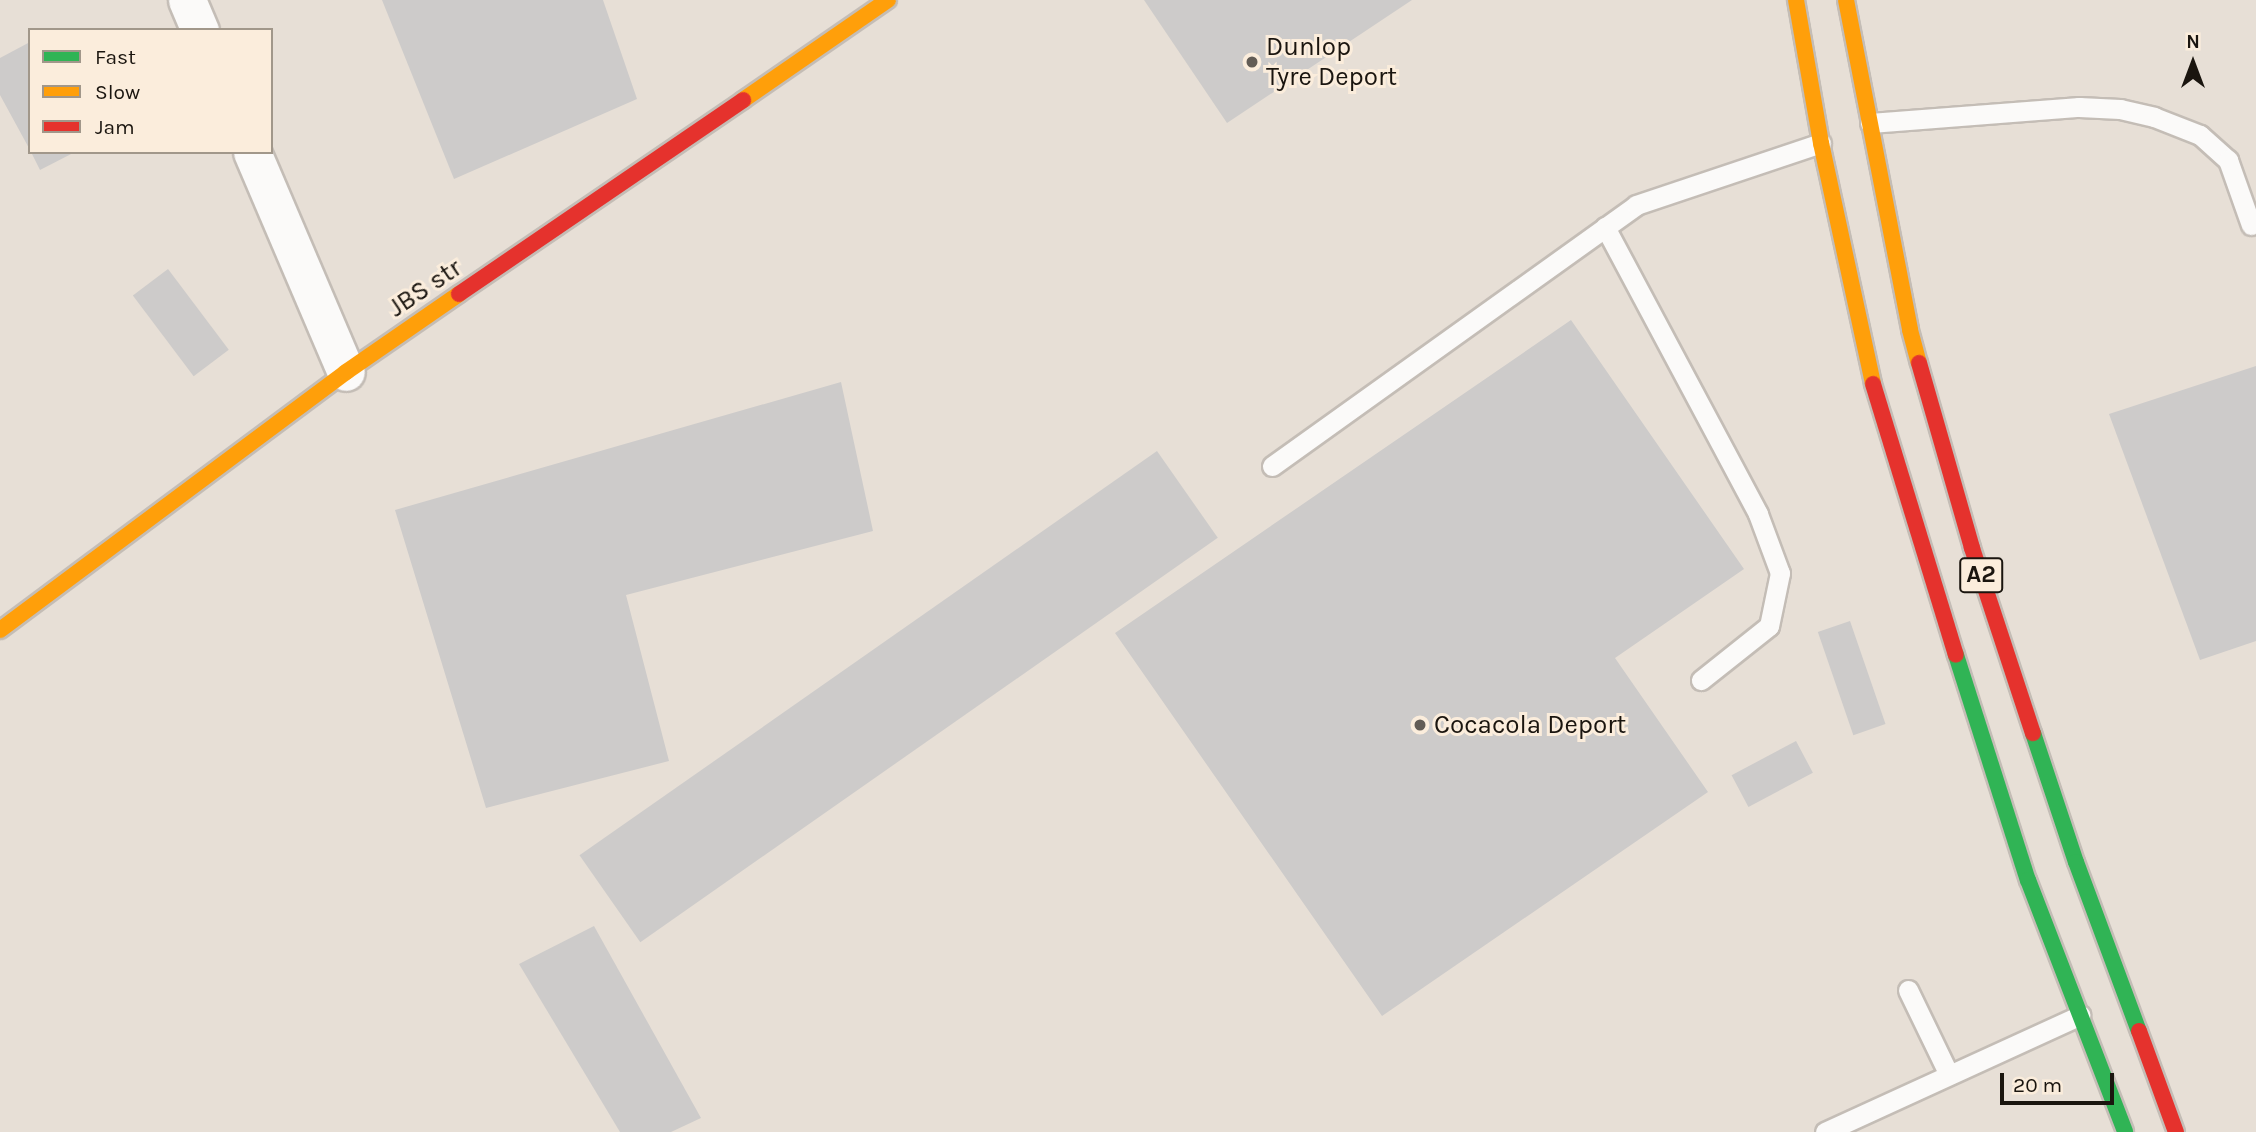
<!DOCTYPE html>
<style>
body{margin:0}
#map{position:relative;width:2256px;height:1132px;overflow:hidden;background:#e7dfd6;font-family:Karla,sans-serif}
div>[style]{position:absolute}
.building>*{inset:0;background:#cdcbca;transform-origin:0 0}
.roads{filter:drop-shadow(2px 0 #c4bdb6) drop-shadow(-2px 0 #c4bdb6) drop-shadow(0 2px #c4bdb6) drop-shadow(0 -2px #c4bdb6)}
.lane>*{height:19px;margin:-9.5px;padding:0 9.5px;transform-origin:9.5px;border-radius:9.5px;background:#fbfaf9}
.street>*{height:37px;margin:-18.5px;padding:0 18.5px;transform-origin:18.5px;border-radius:18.5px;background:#fbfaf9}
.fast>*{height:16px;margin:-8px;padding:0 8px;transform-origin:8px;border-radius:8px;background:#30b455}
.slow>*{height:16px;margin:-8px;padding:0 8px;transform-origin:8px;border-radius:8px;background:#ff9f0a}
.jam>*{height:16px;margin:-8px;padding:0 8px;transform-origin:8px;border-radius:8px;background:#e5322d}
.dots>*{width:19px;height:19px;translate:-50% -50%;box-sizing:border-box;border:4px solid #fbeddc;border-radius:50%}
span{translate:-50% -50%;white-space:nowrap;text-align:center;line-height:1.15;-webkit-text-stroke:6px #fbeddc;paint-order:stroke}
.shield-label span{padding:2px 5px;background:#fbeddc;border:2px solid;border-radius:5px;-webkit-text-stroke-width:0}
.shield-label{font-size:24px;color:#1a150f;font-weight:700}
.poi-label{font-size:26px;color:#1a150f}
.left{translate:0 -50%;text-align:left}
.street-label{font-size:26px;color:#1a150f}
.legend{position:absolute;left:28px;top:28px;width:245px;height:126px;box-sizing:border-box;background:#fbeddc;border:2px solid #a1978a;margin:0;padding:9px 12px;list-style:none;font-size:21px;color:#1a150f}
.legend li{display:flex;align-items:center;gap:14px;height:35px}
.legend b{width:35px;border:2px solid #a1978a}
.north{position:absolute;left:2158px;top:28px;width:70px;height:70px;-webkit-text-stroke:5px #fbeddc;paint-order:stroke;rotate:0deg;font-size:19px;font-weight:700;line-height:28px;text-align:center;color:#1a150f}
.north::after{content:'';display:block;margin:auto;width:24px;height:32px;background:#1a150f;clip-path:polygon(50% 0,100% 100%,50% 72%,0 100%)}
.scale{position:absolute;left:2000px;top:1073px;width:114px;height:32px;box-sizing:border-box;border:4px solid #1a150f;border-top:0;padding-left:9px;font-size:21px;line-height:24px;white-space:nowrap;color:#1a150f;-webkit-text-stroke:5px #fbeddc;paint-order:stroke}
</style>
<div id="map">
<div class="building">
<i style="clip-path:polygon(382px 0,603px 0,637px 99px,454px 179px)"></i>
<i style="clip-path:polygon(1144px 0,1412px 0,1227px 123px)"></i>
<i style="clip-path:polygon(30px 42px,30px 150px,0 95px,0 58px)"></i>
<i style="clip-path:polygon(31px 152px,75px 152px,40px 170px)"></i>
<i style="left:168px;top:269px;width:101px;height:44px;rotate:53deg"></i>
<i style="clip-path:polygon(1571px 320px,1744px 569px,1615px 658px,1708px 792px,1382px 1016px,1115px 633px)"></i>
<i style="clip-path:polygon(2256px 366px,2256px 641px,2200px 660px,2109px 414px)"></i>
<i style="clip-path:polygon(841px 382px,873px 531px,626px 595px,669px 761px,486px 808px,395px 510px)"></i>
<i style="left:1157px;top:451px;width:106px;height:705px;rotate:55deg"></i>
<i style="left:1850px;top:621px;width:109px;height:34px;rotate:71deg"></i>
<i style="left:1796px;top:741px;width:36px;height:73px;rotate:62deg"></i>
<i style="clip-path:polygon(594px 926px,701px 1118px,671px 1132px,620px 1132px,519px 964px)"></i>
</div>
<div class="roads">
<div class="lane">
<i style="left:1870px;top:123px;width:210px;rotate:-4.4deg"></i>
<i style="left:2079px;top:107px;width:41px;rotate:2.8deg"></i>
<i style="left:2120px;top:109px;width:35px;rotate:13deg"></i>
<i style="left:2154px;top:117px;width:49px;rotate:21.4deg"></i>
<i style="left:2200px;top:135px;width:38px;rotate:42deg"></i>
<i style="left:2228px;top:160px;width:69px;rotate:70.5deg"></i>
<i style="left:1605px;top:227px;width:325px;rotate:61.9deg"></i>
<i style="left:1758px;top:514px;width:63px;rotate:69.6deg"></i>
<i style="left:1780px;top:573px;width:54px;rotate:101.7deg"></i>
<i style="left:1769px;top:626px;width:87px;rotate:141.5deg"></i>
<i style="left:1272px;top:466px;width:448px;rotate:-35.6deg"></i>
<i style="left:1636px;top:205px;width:195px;rotate:-18.5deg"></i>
<i style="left:1908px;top:990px;width:94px;rotate:64.2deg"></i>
<i style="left:1825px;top:1132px;width:281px;rotate:-24.6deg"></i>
</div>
<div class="street">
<i style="left:187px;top:0;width:33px;rotate:67deg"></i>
<i style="left:252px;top:152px;width:239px;rotate:66.9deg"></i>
</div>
<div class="fast">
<i style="left:1956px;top:655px;width:236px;rotate:72.3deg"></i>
<i style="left:2028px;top:880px;width:270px;rotate:68.9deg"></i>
<i style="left:2033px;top:733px;width:136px;rotate:71.6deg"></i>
<i style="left:2076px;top:862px;width:180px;rotate:69.6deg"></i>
</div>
<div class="slow">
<i style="left:1796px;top:0;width:145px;rotate:80.1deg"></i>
<i style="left:1821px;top:143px;width:247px;rotate:77.8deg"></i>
<i style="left:1846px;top:0;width:336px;rotate:79deg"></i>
<i style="left:1910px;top:330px;width:34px;rotate:75deg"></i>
<i style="left:743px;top:100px;width:176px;rotate:-34.6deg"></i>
<i style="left:0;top:630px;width:432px;rotate:-36.7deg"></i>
<i style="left:346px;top:372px;width:137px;rotate:-34.6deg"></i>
</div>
<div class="jam">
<i style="left:459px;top:294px;width:344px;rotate:-34.3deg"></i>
<i style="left:1919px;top:363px;width:192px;rotate:74deg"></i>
<i style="left:1972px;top:548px;width:195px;rotate:71.8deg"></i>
<i style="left:1873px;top:384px;width:283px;rotate:73deg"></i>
<i style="left:2139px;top:1031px;width:108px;rotate:69.9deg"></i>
</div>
</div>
<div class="dots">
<i style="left:1252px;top:62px;background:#625c55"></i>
<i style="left:1420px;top:725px;background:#625c55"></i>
</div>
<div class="shield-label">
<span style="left:1981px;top:575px">A2</span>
</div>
<div class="poi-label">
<span class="left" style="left:1266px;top:62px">Dunlop<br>Tyre Deport</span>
<span class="left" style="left:1434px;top:725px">Cocacola Deport</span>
</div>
<div class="street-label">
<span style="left:425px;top:288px;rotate:-34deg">JBS str</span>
</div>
<ul class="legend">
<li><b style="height:9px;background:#30b455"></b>Fast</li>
<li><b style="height:9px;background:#ff9f0a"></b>Slow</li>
<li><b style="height:9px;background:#e5322d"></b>Jam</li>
</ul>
<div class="north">N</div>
<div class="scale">20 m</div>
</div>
